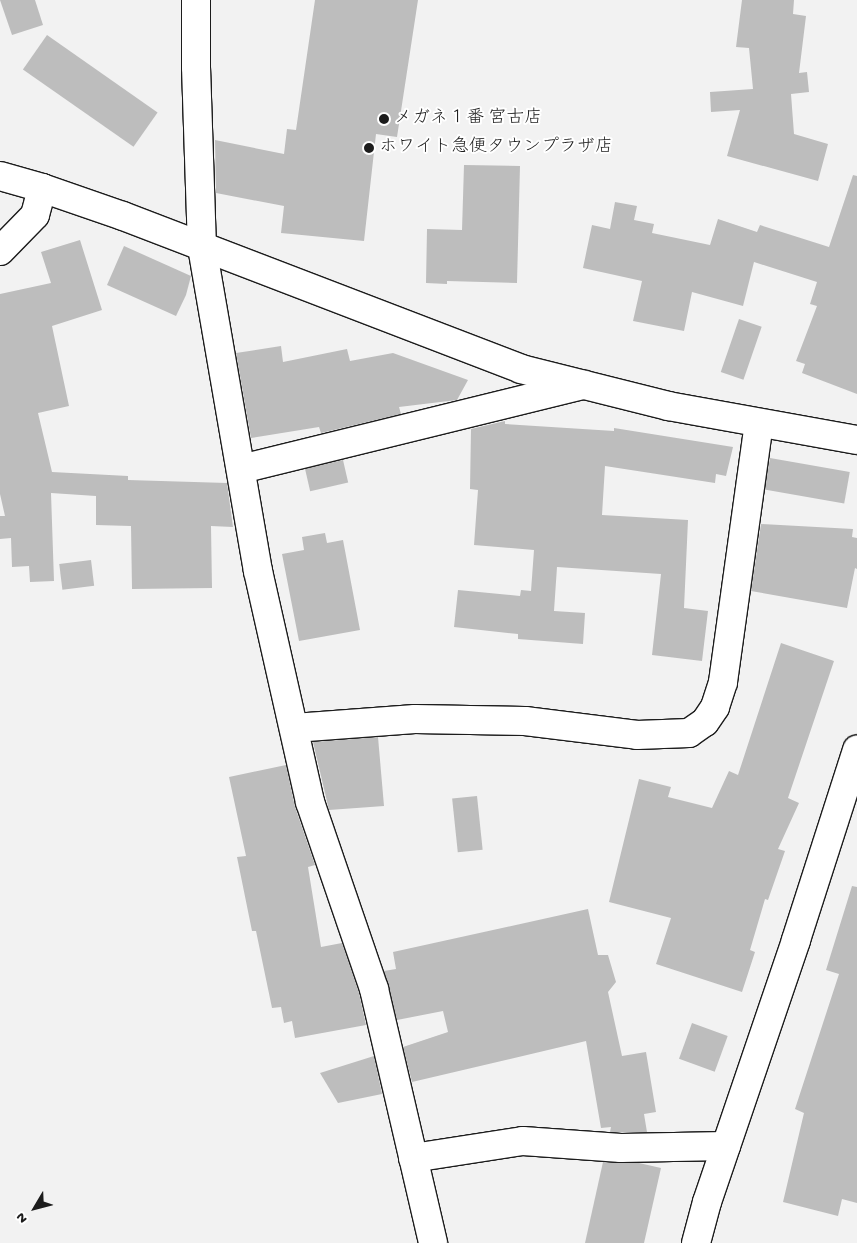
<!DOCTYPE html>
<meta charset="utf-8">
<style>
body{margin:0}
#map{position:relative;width:857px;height:1243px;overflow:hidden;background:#f2f2f2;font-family:"Gochi Hand","Klee One",sans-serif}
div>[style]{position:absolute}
.building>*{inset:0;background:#bdbdbd;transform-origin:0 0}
.roads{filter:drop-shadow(1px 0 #1c1c1c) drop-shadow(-1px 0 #1c1c1c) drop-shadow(0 1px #1c1c1c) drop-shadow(0 -1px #1c1c1c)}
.street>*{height:28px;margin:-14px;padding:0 14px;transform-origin:14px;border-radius:14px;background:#fff}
.secondary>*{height:28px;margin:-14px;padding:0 14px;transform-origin:14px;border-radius:14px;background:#fff}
.dots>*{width:14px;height:14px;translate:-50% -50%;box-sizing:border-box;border:2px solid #fff;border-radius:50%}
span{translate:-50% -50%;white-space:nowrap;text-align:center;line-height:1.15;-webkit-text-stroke:4px #fff;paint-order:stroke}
.poi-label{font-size:18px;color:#1c1c1c}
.left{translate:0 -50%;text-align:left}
.north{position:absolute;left:10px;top:1183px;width:50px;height:50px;-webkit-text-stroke:4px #fff;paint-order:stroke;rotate:233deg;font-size:14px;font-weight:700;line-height:20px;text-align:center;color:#1c1c1c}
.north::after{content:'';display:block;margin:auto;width:18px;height:22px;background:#1c1c1c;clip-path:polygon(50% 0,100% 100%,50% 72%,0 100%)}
</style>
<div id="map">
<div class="building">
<i style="clip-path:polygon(0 0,35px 0,43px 25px,12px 35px)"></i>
<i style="clip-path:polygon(315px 0,418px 0,397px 137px,376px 134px,364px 241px,281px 233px,284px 206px,216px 193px,215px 140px,284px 154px,287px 129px,296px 130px)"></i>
<i style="clip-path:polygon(742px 0,794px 0,793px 14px,806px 16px,799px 73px,807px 72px,809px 92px,791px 94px,794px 134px,828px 144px,818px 181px,727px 156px,740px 110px,711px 112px,710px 92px,753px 89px,749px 48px,736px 47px)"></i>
<i style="left:47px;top:35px;width:135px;height:42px;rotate:35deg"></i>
<i style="clip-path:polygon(464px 165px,520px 166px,517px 283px,447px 281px,447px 284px,426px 283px,427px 229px,462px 230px)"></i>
<i style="clip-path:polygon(853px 175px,857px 176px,857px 394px,802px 373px,805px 364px,796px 361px,817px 306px,810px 304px,817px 282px,754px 262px,743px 306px,692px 292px,684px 331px,633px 321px,642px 281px,583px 268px,592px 225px,610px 229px,615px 202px,637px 206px,634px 220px,654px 224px,652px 233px,710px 245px,718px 219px,757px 232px,760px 225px,829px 247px)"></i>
<i style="clip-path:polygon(80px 240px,102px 310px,52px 326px,69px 406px,38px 413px,52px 472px,128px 476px,128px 480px,227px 483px,233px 527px,211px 526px,212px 588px,132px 589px,131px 526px,96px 525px,96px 496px,51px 493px,54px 581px,30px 582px,29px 566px,12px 567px,11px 538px,0 539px,0 516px,5px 516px,0 494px,0 294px,51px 283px,41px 252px)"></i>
<i style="clip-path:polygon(124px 246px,191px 276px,186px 295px,176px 316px,107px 285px)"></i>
<i style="left:739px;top:319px;width:24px;height:56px;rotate:19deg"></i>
<i style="clip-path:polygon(281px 346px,283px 362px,347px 349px,350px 361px,393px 353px,468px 380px,457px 400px,399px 407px,401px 414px,321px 433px,319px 427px,251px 438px,236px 353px)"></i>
<i style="clip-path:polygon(505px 421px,505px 424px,614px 431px,614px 428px,733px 447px,726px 476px,716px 474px,715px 483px,605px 466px,602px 515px,688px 520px,684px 608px,708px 611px,702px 661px,652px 655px,661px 574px,557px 567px,554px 611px,585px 613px,583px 644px,518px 639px,518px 634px,454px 627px,458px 590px,520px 596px,521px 590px,531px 591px,534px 550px,474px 545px,478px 490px,470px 489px,471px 429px)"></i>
<i style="left:770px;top:458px;width:81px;height:32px;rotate:10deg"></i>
<i style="left:343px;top:460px;width:23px;height:39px;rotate:77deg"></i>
<i style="clip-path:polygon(761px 524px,853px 529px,852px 537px,857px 538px,857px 569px,855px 568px,847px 608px,751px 591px)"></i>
<i style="clip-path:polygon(325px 533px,327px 543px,343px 540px,360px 630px,299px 641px,282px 554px,304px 550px,302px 537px)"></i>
<i style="left:91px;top:560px;width:26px;height:32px;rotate:83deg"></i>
<i style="clip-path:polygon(781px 643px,834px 661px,788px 798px,799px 803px,778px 849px,785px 851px,768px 900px,765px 899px,750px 950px,755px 952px,742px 992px,656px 964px,671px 918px,609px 902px,639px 779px,671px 787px,668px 797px,712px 808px,729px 771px,738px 775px)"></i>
<i style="clip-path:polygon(378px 737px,384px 806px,329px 810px,313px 742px)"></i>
<i style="clip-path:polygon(286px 765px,295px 807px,315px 865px,308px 867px,321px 947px,342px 943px,359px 993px,366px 1025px,295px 1038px,292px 1021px,284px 1023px,281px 1007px,272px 1008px,256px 931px,252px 931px,237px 857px,246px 856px,229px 777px)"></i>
<i style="left:477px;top:796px;width:54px;height:25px;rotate:84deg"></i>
<i style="clip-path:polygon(852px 886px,857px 887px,857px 1203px,842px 1199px,838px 1216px,783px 1202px,804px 1113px,795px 1109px,839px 974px,826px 970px)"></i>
<i style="clip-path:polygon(588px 909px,598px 955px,608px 955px,616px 982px,608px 992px,622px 1056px,646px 1052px,656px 1112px,644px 1114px,647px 1132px,610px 1132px,611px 1127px,601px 1128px,586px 1041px,412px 1082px,403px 1047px,448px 1032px,443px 1011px,397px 1020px,384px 971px,396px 969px,393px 952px)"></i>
<i style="left:692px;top:1023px;width:38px;height:38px;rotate:20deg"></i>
<i style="clip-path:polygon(374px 1056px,382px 1094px,338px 1103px,320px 1073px)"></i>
<i style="clip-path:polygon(603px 1162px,639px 1163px,661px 1168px,644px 1243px,585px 1243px)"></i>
</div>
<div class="roads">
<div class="street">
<i style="left:196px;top:0;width:67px;rotate:90deg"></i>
<i style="left:196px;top:67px;width:180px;rotate:88.1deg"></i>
<i style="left:202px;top:247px;width:329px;rotate:80.2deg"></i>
<i style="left:258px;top:571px;width:237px;rotate:77.3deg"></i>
<i style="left:310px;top:802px;width:198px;rotate:71.1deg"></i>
<i style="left:374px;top:989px;width:261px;rotate:76.9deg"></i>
<i style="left:0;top:251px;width:50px;rotate:-45.8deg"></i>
<i style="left:35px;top:215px;width:28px;rotate:-75deg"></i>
<i style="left:241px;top:469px;width:353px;rotate:-13.8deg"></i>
<i style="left:294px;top:728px;width:121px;rotate:-4.3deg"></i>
<i style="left:415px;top:719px;width:110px;rotate:1deg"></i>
<i style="left:525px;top:721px;width:113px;rotate:7.1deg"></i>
<i style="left:637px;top:735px;width:52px;rotate:-2.2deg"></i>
<i style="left:689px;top:733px;width:19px;rotate:-35deg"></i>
<i style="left:705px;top:722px;width:18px;rotate:-56deg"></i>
<i style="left:715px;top:707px;width:26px;rotate:-72deg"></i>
<i style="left:723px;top:682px;width:261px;rotate:-82.1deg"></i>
<i style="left:413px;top:1158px;width:111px;rotate:-8.8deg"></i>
<i style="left:523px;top:1141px;width:98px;rotate:4.1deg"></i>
<i style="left:621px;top:1148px;width:105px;rotate:-1.1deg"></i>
</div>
<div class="secondary">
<i style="left:0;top:176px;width:44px;rotate:15.9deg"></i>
<i style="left:42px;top:188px;width:86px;rotate:19.1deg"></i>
<i style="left:123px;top:216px;width:426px;rotate:21deg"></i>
<i style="left:521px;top:369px;width:152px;rotate:14.1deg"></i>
<i style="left:668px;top:406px;width:192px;rotate:10.2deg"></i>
<i style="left:696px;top:1243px;width:42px;rotate:-75deg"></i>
<i style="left:707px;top:1202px;width:277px;rotate:-71.2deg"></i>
<i style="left:796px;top:940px;width:200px;rotate:-72.2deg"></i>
</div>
</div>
<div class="dots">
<i style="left:384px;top:119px;background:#1c1c1c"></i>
<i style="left:369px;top:148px;background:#1c1c1c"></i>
</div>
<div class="poi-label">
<span class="left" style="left:394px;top:119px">メガネ１番 宮古店</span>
<span class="left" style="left:379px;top:148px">ホワイト急便タウンプラザ店</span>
</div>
<div class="north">N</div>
</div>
